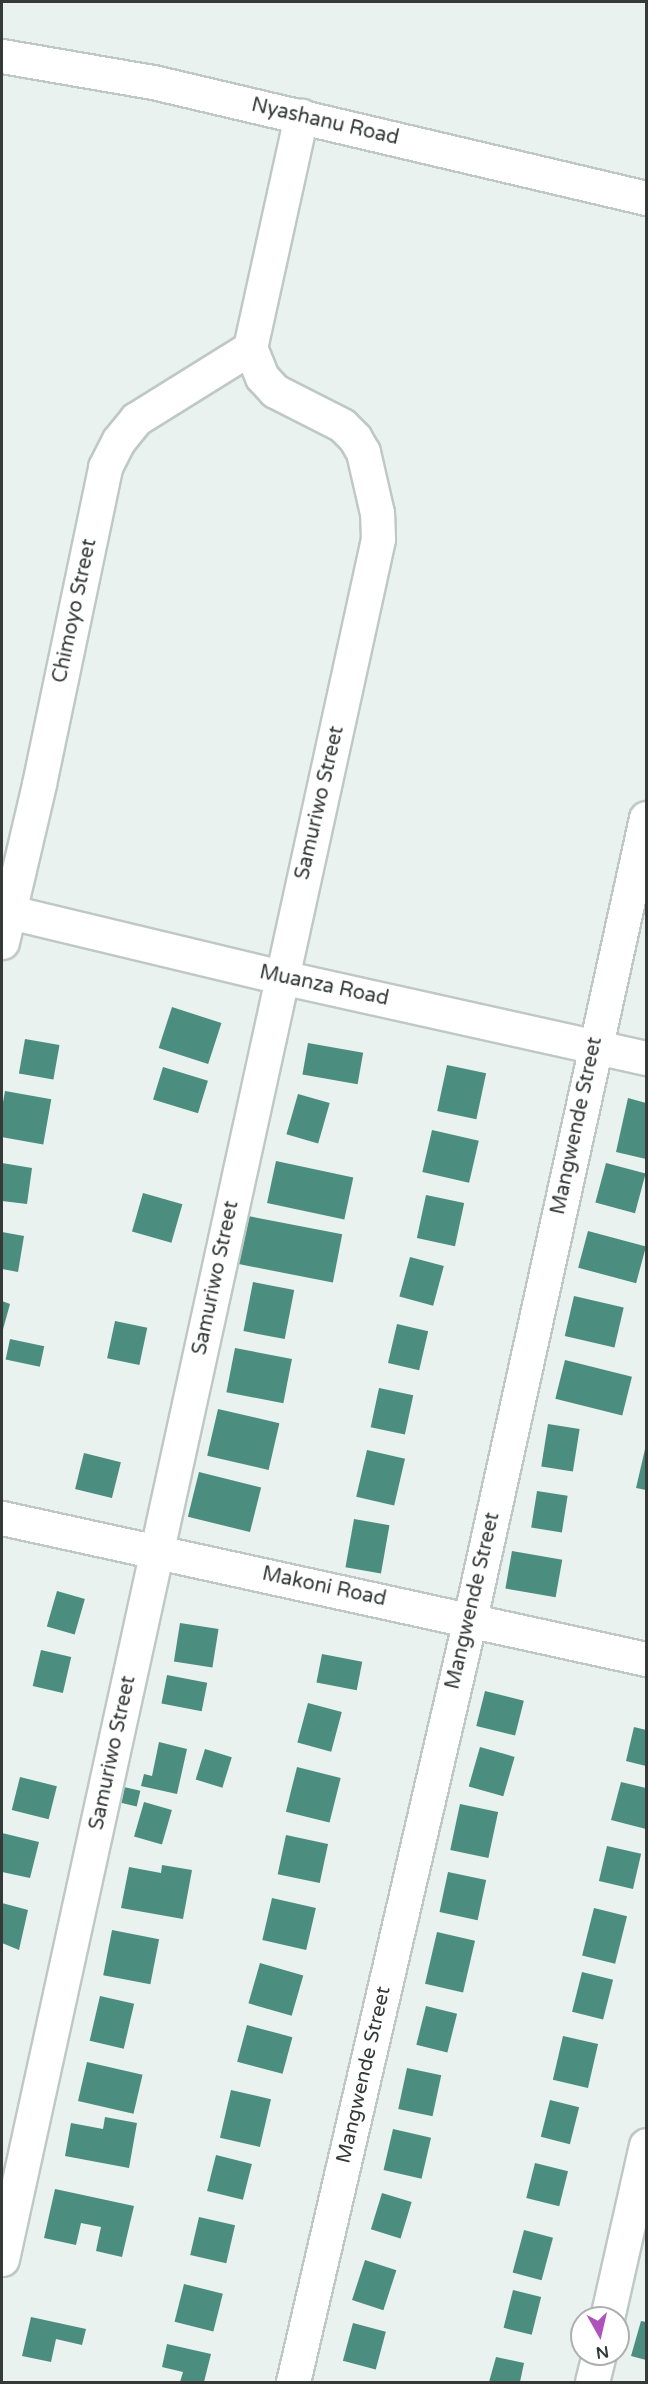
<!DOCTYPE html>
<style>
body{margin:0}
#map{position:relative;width:648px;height:2384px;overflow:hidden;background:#e9f2ef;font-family:"Varela Round",sans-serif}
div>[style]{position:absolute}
.building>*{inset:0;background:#4b8d7e;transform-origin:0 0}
.roads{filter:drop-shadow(2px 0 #bfc8c6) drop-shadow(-2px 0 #bfc8c6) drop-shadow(0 2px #bfc8c6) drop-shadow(0 -2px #bfc8c6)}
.minor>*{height:33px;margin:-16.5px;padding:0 16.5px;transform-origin:16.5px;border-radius:16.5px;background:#fff}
span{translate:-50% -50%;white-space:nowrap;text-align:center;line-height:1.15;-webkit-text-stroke:4.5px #fff;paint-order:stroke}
.street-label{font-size:20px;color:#353938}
.frame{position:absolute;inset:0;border:3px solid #353938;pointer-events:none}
.north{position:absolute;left:570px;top:2306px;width:60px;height:60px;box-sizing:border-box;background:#fff;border:2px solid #aeb0af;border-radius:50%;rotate:172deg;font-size:16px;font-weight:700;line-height:24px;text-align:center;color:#353938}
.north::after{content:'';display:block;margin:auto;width:21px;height:27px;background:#ae52bc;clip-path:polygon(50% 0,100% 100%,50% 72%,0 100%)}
</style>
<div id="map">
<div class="building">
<i style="left:172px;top:1007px;width:52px;height:43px;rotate:18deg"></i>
<i style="left:25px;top:1039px;width:35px;height:35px;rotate:10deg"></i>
<i style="left:308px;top:1043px;width:56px;height:32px;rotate:10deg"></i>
<i style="left:447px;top:1065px;width:40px;height:47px;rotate:12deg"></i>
<i style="left:163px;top:1067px;width:47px;height:34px;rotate:17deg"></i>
<i style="left:5px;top:1091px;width:47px;height:46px;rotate:10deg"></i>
<i style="left:298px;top:1094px;width:33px;height:42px;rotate:16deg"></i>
<i style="clip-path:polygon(628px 1098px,646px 1103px,646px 1159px,616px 1152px)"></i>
<i style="left:432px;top:1130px;width:48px;height:43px;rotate:13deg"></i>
<i style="left:276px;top:1161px;width:79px;height:43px;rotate:12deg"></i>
<i style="clip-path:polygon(2px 1163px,32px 1168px,27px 1204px,2px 1201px)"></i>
<i style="left:606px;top:1163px;width:41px;height:41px;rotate:15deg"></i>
<i style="left:143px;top:1193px;width:41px;height:40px;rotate:16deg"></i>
<i style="left:426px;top:1195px;width:39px;height:44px;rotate:12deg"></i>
<i style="left:248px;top:1216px;width:96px;height:49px;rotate:11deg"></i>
<i style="left:588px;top:1231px;width:60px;height:38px;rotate:15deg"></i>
<i style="clip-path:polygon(2px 1232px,24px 1236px,18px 1272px,2px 1269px)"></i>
<i style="left:410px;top:1257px;width:35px;height:41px;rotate:15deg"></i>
<i style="left:253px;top:1282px;width:42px;height:50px;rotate:11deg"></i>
<i style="left:574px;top:1296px;width:51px;height:41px;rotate:13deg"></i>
<i style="clip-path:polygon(2px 1301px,10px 1304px,2px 1333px)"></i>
<i style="left:115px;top:1321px;width:33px;height:38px;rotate:12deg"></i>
<i style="left:397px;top:1324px;width:32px;height:40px;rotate:13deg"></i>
<i style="left:10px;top:1339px;width:35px;height:21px;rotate:12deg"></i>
<i style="left:235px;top:1348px;width:58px;height:45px;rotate:11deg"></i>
<i style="left:565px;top:1360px;width:69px;height:40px;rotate:14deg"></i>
<i style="left:379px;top:1388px;width:35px;height:40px;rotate:12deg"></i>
<i style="left:218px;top:1409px;width:63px;height:48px;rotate:13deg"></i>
<i style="left:548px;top:1424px;width:32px;height:43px;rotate:9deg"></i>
<i style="clip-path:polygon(646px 1445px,646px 1490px,636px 1488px)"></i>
<i style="left:367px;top:1450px;width:39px;height:48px;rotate:13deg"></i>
<i style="left:84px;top:1453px;width:38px;height:37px;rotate:14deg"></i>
<i style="left:199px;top:1472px;width:64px;height:46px;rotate:14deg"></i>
<i style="left:537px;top:1491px;width:31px;height:37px;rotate:9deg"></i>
<i style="left:354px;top:1519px;width:36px;height:49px;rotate:10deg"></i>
<i style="left:512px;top:1551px;width:51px;height:38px;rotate:10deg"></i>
<i style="left:57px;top:1591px;width:29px;height:37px;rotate:16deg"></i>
<i style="left:180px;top:1623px;width:39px;height:39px;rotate:9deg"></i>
<i style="left:41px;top:1650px;width:31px;height:37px;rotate:13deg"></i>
<i style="left:322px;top:1654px;width:41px;height:29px;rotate:11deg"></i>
<i style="left:167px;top:1675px;width:41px;height:29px;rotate:11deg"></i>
<i style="left:485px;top:1691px;width:40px;height:36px;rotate:14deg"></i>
<i style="left:308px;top:1703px;width:35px;height:41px;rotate:15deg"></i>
<i style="clip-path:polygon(634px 1727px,646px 1730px,646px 1766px,626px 1761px)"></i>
<i style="clip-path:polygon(159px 1742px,187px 1749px,177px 1794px,141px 1786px,144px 1774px,152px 1776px)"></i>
<i style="left:480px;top:1747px;width:36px;height:41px;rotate:16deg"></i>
<i style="left:205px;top:1749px;width:28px;height:32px;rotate:17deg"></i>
<i style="left:297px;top:1767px;width:45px;height:46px;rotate:14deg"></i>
<i style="left:20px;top:1777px;width:38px;height:34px;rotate:14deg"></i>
<i style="clip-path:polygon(621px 1782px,646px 1788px,646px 1829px,611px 1820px)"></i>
<i style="left:115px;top:1785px;width:26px;height:16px;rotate:13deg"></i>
<i style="left:144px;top:1802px;width:29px;height:36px;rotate:16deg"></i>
<i style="left:460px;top:1804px;width:39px;height:47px;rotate:12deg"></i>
<i style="clip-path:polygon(2px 1833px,39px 1842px,30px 1878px,2px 1872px)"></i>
<i style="left:286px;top:1835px;width:43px;height:40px;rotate:12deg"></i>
<i style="left:607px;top:1846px;width:35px;height:36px;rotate:13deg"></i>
<i style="clip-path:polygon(162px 1865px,192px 1870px,183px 1919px,121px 1908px,129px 1867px,161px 1873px)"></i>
<i style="left:448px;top:1872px;width:39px;height:41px;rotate:12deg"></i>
<i style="left:272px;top:1898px;width:45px;height:43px;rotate:13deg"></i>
<i style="clip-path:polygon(2px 1903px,28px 1910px,19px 1950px,2px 1943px)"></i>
<i style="left:594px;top:1908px;width:34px;height:49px;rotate:14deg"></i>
<i style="left:112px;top:1930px;width:48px;height:46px;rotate:11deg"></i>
<i style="left:437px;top:1932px;width:39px;height:53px;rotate:13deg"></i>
<i style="left:260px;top:1963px;width:45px;height:42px;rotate:16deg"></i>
<i style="left:582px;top:1972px;width:32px;height:41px;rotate:14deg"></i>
<i style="left:100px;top:1996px;width:35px;height:46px;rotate:13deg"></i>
<i style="left:426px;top:2006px;width:32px;height:40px;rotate:14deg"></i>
<i style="left:247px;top:2025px;width:47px;height:38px;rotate:15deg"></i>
<i style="left:563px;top:2036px;width:36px;height:45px;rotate:13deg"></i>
<i style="left:87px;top:2062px;width:57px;height:40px;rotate:13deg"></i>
<i style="left:407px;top:2068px;width:35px;height:42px;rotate:12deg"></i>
<i style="left:231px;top:2090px;width:41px;height:49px;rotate:13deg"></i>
<i style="left:550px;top:2100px;width:30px;height:38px;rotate:14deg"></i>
<i style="clip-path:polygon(105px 2117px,137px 2123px,129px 2168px,65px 2156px,71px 2123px,103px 2129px)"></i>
<i style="left:393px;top:2129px;width:39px;height:42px;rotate:13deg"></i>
<i style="left:216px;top:2155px;width:37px;height:37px;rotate:14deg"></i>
<i style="left:535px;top:2163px;width:34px;height:36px;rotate:14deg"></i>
<i style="clip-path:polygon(55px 2189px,134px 2206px,122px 2257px,96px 2251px,101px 2227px,81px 2223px,76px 2245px,44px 2238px)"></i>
<i style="left:382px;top:2193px;width:31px;height:38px;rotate:17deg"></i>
<i style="left:199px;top:2217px;width:37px;height:39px;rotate:13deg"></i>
<i style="left:524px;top:2230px;width:30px;height:44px;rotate:15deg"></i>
<i style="left:365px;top:2260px;width:33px;height:42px;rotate:18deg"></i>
<i style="left:184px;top:2284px;width:40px;height:39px;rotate:14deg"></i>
<i style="left:513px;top:2290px;width:29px;height:39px;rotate:14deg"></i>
<i style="clip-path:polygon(31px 2317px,86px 2329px,82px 2345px,56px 2339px,51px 2362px,22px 2356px)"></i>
<i style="clip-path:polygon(641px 2321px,646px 2322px,646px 2360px,631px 2356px)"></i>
<i style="left:353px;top:2323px;width:34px;height:39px;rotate:15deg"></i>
<i style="clip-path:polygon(167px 2344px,211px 2354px,204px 2382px,180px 2382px,183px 2372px,162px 2367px)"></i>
<i style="clip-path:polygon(496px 2357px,524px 2363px,520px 2382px,489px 2382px)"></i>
</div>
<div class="roads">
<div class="minor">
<i style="left:2px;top:56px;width:153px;rotate:9.8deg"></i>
<i style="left:153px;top:82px;width:506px;rotate:13.24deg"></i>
<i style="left:250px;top:348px;width:238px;rotate:-77.6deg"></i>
<i style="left:2px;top:910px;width:287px;rotate:13.5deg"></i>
<i style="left:281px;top:977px;width:374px;rotate:12.5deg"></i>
<i style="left:2px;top:942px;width:162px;rotate:-76.8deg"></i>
<i style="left:39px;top:784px;width:324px;rotate:-78.2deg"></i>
<i style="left:105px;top:467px;width:30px;rotate:-63deg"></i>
<i style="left:119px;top:440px;width:27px;rotate:-51deg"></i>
<i style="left:136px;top:419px;width:134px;rotate:-31.9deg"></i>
<i style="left:2px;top:1518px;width:659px;rotate:12.35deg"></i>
<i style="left:2px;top:2259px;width:1761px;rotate:-77.67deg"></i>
<i style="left:378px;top:539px;width:26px;rotate:-92deg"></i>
<i style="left:377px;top:513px;width:63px;rotate:-102.9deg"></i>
<i style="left:363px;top:452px;width:16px;rotate:-120deg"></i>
<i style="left:355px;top:438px;width:18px;rotate:-135deg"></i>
<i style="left:342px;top:425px;width:75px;rotate:-153.1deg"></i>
<i style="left:275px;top:391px;width:19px;rotate:-133deg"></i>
<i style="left:262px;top:377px;width:31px;rotate:-112deg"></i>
<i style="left:607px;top:2318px;width:177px;rotate:-77.3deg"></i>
<i style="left:293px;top:2382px;width:783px;rotate:-76.94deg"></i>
<i style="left:470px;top:1619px;width:820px;rotate:-77.61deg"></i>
<i style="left:592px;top:2382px;width:29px;rotate:-76deg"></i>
</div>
</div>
<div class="street-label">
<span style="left:325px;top:122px;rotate:13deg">Nyashanu Road</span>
<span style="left:75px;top:611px;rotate:-78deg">Chimoyo Street</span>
<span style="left:320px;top:803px;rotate:-77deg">Samuriwo Street</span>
<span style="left:324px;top:986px;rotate:12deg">Muanza Road</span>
<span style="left:577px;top:1126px;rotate:-78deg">Mangwende Street</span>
<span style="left:216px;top:1278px;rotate:-78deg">Samuriwo Street</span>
<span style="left:324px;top:1587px;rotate:12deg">Makoni Road</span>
<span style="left:473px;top:1601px;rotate:-77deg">Mangwende Street</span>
<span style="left:113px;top:1753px;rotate:-78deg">Samuriwo Street</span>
<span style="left:364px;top:2075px;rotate:-77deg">Mangwende Street</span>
</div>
<div class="frame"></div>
<div class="north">N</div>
</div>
